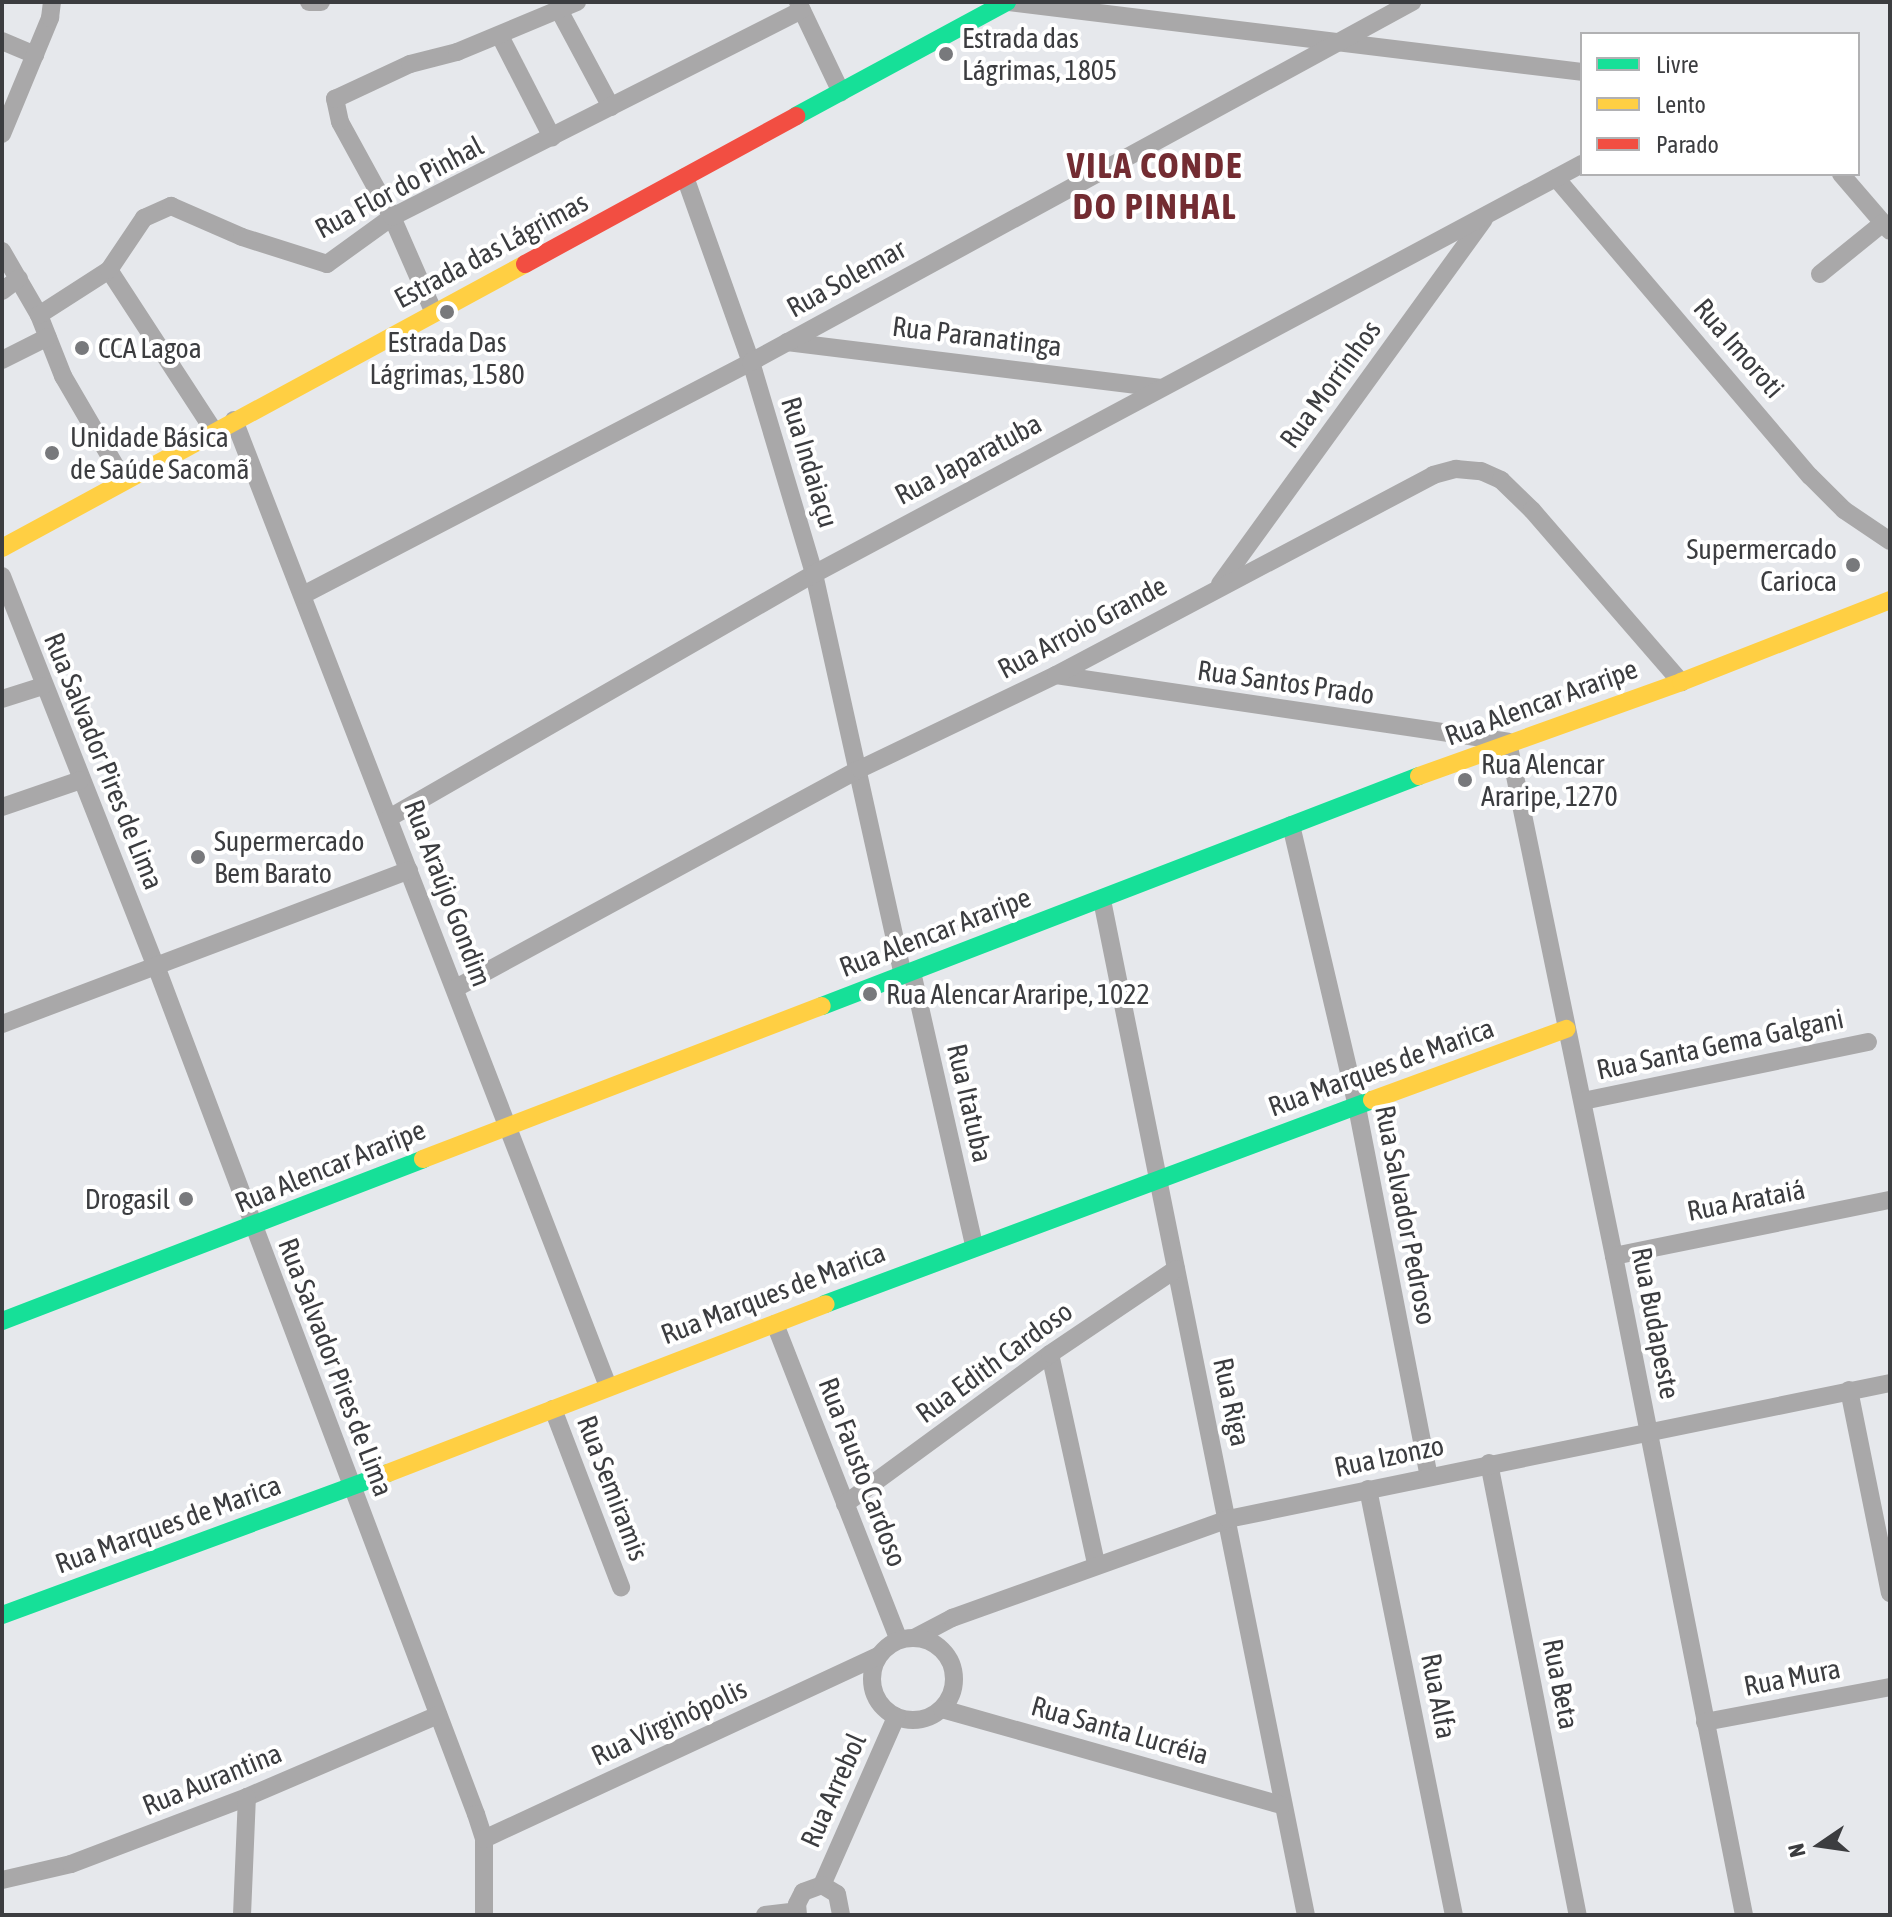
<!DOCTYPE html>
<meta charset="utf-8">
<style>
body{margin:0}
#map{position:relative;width:1892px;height:1917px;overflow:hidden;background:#e6e8ec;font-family:"Asap Condensed",sans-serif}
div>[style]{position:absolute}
.street>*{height:18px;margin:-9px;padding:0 9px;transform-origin:9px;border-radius:9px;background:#a9a8a9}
.street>.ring{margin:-9px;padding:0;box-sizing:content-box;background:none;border:18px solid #a9a8a9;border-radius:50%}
.fast>*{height:18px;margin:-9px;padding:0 9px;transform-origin:9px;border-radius:9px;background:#16e098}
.slow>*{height:18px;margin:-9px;padding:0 9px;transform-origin:9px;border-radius:9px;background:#ffcf43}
.jam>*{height:18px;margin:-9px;padding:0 9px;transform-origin:9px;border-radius:9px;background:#f24e42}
.dots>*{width:22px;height:22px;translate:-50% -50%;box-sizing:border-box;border:4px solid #fff;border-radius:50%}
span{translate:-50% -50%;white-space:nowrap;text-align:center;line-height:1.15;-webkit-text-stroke:8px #fff;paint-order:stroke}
.poi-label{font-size:28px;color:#3c3d40}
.left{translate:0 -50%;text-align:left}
.right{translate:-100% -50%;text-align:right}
.street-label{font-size:28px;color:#3c3d40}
.district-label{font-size:36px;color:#732c32;font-weight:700;letter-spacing:2px}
.frame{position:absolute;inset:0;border:4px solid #3c3d40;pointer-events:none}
.legend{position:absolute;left:1580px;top:32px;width:280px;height:144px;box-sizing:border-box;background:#fff;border:2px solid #b1b1b3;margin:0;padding:10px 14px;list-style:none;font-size:24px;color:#3c3d40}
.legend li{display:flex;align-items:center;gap:16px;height:40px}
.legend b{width:40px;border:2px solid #b1b1b3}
.north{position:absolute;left:1780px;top:1805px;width:80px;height:80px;-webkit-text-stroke:6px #fff;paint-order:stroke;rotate:257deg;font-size:22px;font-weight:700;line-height:32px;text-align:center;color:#3c3d40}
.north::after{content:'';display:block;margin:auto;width:28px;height:36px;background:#3c3d40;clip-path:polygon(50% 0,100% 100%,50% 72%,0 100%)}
</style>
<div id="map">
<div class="street">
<i style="left:309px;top:2px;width:12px"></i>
<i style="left:798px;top:2px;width:100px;rotate:64.5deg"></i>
<i style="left:1009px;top:2px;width:577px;rotate:6.96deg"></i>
<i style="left:559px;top:10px;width:110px;rotate:61.8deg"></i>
<i style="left:500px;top:36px;width:114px;rotate:62.8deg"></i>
<i style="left:2px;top:41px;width:36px;rotate:23deg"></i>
<i style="left:2px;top:134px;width:126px;rotate:-67.5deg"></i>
<i style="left:50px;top:18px;width:16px;rotate:-83deg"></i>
<i style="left:1841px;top:174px;width:75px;rotate:49.3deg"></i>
<i style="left:685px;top:177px;width:196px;rotate:70.4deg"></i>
<i style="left:751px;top:362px;width:221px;rotate:73.4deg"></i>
<i style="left:814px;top:574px;width:411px;rotate:77.5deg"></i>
<i style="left:1556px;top:178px;width:392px;rotate:49.6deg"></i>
<i style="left:1810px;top:476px;width:48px;rotate:45deg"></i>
<i style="left:1844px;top:510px;width:55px;rotate:34deg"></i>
<i style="left:2px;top:251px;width:74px;rotate:60deg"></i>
<i style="left:39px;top:315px;width:66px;rotate:68.5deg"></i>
<i style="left:63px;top:376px;width:121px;rotate:59.8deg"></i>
<i style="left:109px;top:270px;width:192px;rotate:56.9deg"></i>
<i style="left:1820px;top:274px;width:81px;rotate:-39deg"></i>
<i style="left:2px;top:291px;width:21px;rotate:-37deg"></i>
<i style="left:434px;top:313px;width:105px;rotate:-113.6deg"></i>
<i style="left:392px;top:217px;width:108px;rotate:-118.7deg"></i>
<i style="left:340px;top:122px;width:24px;rotate:-102deg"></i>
<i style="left:335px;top:99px;width:83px;rotate:-25deg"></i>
<i style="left:410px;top:64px;width:49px;rotate:-14.3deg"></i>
<i style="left:457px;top:52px;width:130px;rotate:-22.6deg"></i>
<i style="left:39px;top:315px;width:83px;rotate:-32.7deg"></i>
<i style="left:109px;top:270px;width:63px;rotate:-56.1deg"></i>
<i style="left:144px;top:218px;width:30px;rotate:-24deg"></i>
<i style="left:171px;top:206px;width:77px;rotate:23.6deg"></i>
<i style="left:242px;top:237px;width:89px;rotate:17.6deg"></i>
<i style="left:327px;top:264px;width:80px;rotate:-35.9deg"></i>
<i style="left:392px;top:217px;width:459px;rotate:-26.8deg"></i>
<i style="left:787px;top:342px;width:375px;rotate:7deg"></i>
<i style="left:2px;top:360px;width:51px;rotate:-26.6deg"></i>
<i style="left:234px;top:420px;width:1036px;rotate:68.84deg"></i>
<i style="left:2px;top:576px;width:419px;rotate:68.5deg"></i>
<i style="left:156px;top:966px;width:906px;rotate:69.33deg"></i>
<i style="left:476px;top:1814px;width:26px;rotate:72deg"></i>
<i style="left:484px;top:1839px;width:76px;rotate:90deg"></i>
<i style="left:1220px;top:584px;width:450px;rotate:-54.1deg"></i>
<i style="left:303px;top:595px;width:505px;rotate:-27.48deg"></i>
<i style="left:751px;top:362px;width:753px;rotate:-28.57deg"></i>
<i style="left:1056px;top:675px;width:457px;rotate:8.4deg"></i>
<i style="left:1508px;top:742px;width:525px;rotate:78.35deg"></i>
<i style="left:1614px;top:1256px;width:672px;rotate:78.84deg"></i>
<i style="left:2px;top:699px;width:43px;rotate:-17.6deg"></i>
<i style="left:2px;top:807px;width:83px;rotate:-18.9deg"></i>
<i style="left:389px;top:818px;width:490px;rotate:-29.9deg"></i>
<i style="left:814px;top:574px;width:871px;rotate:-28.1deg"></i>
<i style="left:1291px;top:825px;width:290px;rotate:76.8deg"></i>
<i style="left:1357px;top:1107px;width:376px;rotate:79deg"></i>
<i style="left:1102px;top:900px;width:1035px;rotate:78.64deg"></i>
<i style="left:912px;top:972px;width:281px;rotate:77.2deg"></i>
<i style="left:456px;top:988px;width:460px;rotate:-28.5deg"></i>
<i style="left:860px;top:769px;width:217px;rotate:-25.6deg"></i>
<i style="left:1056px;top:675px;width:427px;rotate:-27.9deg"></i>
<i style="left:1433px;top:475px;width:24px;rotate:-15deg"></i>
<i style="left:1456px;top:469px;width:25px;rotate:5deg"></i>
<i style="left:1481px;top:471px;width:22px;rotate:24deg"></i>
<i style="left:1501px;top:480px;width:43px;rotate:44.1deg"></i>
<i style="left:1532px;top:510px;width:228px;rotate:49.1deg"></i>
<i style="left:2px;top:1024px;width:435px;rotate:-20.7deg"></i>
<i style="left:1583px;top:1101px;width:291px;rotate:-11.7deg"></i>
<i style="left:1614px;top:1256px;width:282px;rotate:-11.5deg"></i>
<i style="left:775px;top:1324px;width:339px;rotate:68.6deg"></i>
<i style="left:1050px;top:1354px;width:215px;rotate:77.6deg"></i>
<i style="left:1849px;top:1390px;width:207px;rotate:78.6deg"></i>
<i style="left:553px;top:1409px;width:191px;rotate:69.1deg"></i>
<i style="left:1489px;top:1463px;width:461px;rotate:78.9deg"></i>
<i style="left:1368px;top:1489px;width:435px;rotate:78.6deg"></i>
<i style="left:845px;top:1504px;width:254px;rotate:-36.2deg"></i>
<i style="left:1050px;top:1354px;width:152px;rotate:-34deg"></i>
<i style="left:916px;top:1637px;width:41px;rotate:-27.8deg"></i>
<i style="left:952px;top:1618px;width:293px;rotate:-19.7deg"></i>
<i style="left:1228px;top:1519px;width:676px;rotate:-11.61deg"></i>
<i class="ring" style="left:872px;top:1638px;width:64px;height:64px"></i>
<i style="left:942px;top:1709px;width:353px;rotate:15.8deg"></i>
<i style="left:1705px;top:1722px;width:188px;rotate:-10.7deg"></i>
<i style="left:484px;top:1839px;width:434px;rotate:-24.9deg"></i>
<i style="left:2px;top:1880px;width:71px;rotate:-13.1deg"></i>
<i style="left:71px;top:1864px;width:188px;rotate:-20.8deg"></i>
<i style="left:247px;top:1797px;width:208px;rotate:-23.2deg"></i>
<i style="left:822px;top:1885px;width:184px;rotate:-66.2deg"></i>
<i style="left:242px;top:1915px;width:118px;rotate:-87.6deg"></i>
<i style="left:765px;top:1915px;width:32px;rotate:-7deg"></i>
<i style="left:798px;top:1915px;width:11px;rotate:-95deg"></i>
<i style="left:797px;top:1904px;width:13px;rotate:-63deg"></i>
<i style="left:803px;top:1892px;width:20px;rotate:-20deg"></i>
<i style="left:822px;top:1885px;width:17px;rotate:31deg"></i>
<i style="left:837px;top:1894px;width:21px;rotate:79deg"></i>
</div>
<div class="fast">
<i style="left:796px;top:116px;width:240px;rotate:-28.4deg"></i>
<i style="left:822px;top:1006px;width:640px;rotate:-21.07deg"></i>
<i style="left:825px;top:1304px;width:584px;rotate:-20.45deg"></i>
<i style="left:2px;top:1321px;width:451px;rotate:-21deg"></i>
<i style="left:2px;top:1615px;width:411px;rotate:-20.2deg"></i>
</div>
<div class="slow">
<i style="left:2px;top:548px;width:595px;rotate:-28.5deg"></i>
<i style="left:1419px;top:776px;width:278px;rotate:-19.7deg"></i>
<i style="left:1681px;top:682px;width:225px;rotate:-21.4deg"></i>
<i style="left:1372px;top:1100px;width:207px;rotate:-20.1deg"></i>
<i style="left:423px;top:1159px;width:427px;rotate:-21deg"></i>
<i style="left:388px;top:1473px;width:469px;rotate:-21.1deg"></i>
</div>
<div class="jam">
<i style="left:525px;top:264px;width:309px;rotate:-28.6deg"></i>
</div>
<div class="dots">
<i style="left:946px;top:54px;background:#78797c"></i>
<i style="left:447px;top:312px;background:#78797c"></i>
<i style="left:82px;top:348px;background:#78797c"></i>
<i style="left:52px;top:453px;background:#78797c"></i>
<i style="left:1853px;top:565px;background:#78797c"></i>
<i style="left:1465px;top:780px;background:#78797c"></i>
<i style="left:198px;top:857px;background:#78797c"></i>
<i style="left:870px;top:994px;background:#78797c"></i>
<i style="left:186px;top:1199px;background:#78797c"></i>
</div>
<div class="poi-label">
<span class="left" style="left:962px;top:54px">Estrada das<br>Lágrimas, 1805</span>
<span style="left:447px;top:358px">Estrada Das<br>Lágrimas, 1580</span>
<span class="left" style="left:98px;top:348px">CCA Lagoa</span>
<span class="left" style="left:70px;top:453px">Unidade Básica<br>de Saúde Sacomã</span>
<span class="right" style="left:1837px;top:565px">Supermercado<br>Carioca</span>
<span class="left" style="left:1481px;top:780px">Rua Alencar<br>Araripe, 1270</span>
<span class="left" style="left:214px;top:857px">Supermercado<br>Bem Barato</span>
<span class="left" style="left:886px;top:994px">Rua Alencar Araripe, 1022</span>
<span class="right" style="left:170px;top:1199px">Drogasil</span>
</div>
<div class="street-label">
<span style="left:399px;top:187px;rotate:-28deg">Rua Flor do Pinhal</span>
<span style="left:491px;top:250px;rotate:-28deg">Estrada das Lágrimas</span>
<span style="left:846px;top:278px;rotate:-29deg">Rua Solemar</span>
<span style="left:977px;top:336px;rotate:7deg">Rua Paranatinga</span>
<span style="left:1739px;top:348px;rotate:49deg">Rua Imoroti</span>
<span style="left:1330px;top:384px;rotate:-54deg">Rua Morrinhos</span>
<span style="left:968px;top:459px;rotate:-28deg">Rua Japaratuba</span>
<span style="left:810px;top:462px;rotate:73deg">Rua Indaiaçu</span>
<span style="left:1082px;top:627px;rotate:-28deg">Rua Arroio Grande</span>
<span style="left:1286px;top:682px;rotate:8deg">Rua Santos Prado</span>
<span style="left:1541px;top:702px;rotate:-20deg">Rua Alencar Araripe</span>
<span style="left:104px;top:761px;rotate:68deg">Rua Salvador Pires de Lima</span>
<span style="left:448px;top:893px;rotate:69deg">Rua Araújo Gondim</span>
<span style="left:935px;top:932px;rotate:-21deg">Rua Alencar Araripe</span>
<span style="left:1720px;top:1044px;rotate:-12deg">Rua Santa Gema Galgani</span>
<span style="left:1381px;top:1067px;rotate:-20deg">Rua Marques de Marica</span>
<span style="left:970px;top:1103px;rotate:77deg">Rua Itatuba</span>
<span style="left:330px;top:1166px;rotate:-22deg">Rua Alencar Araripe</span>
<span style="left:1746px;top:1200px;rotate:-11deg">Rua Arataiá</span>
<span style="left:1406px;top:1215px;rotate:79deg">Rua Salvador Pedroso</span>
<span style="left:773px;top:1293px;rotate:-21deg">Rua Marques de Marica</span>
<span style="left:1656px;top:1323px;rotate:79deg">Rua Budapeste</span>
<span style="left:994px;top:1362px;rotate:-36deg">Rua Edith Cardoso</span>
<span style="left:336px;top:1367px;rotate:69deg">Rua Salvador Pires de Lima</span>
<span style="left:1232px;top:1402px;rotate:78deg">Rua Riga</span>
<span style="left:1389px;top:1456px;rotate:-12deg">Rua Izonzo</span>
<span style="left:863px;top:1472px;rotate:69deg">Rua Fausto Cardoso</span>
<span style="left:613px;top:1488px;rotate:69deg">Rua Semiramis</span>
<span style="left:168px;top:1524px;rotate:-20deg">Rua Marques de Marica</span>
<span style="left:1792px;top:1677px;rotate:-11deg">Rua Mura</span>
<span style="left:1561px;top:1684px;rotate:79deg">Rua Beta</span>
<span style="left:1439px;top:1696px;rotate:79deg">Rua Alfa</span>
<span style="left:669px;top:1722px;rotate:-25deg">Rua Virginópolis</span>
<span style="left:1120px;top:1730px;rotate:16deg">Rua Santa Lucréia</span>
<span style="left:212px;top:1779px;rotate:-22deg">Rua Aurantina</span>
<span style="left:833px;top:1790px;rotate:-66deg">Rua Arrebol</span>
</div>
<div class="district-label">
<span style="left:1155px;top:186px">VILA CONDE<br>DO PINHAL</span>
</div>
<div class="frame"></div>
<ul class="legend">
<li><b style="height:10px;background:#16e098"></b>Livre</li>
<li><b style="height:10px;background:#ffcf43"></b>Lento</li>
<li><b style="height:10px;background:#f24e42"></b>Parado</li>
</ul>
<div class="north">N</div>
</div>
